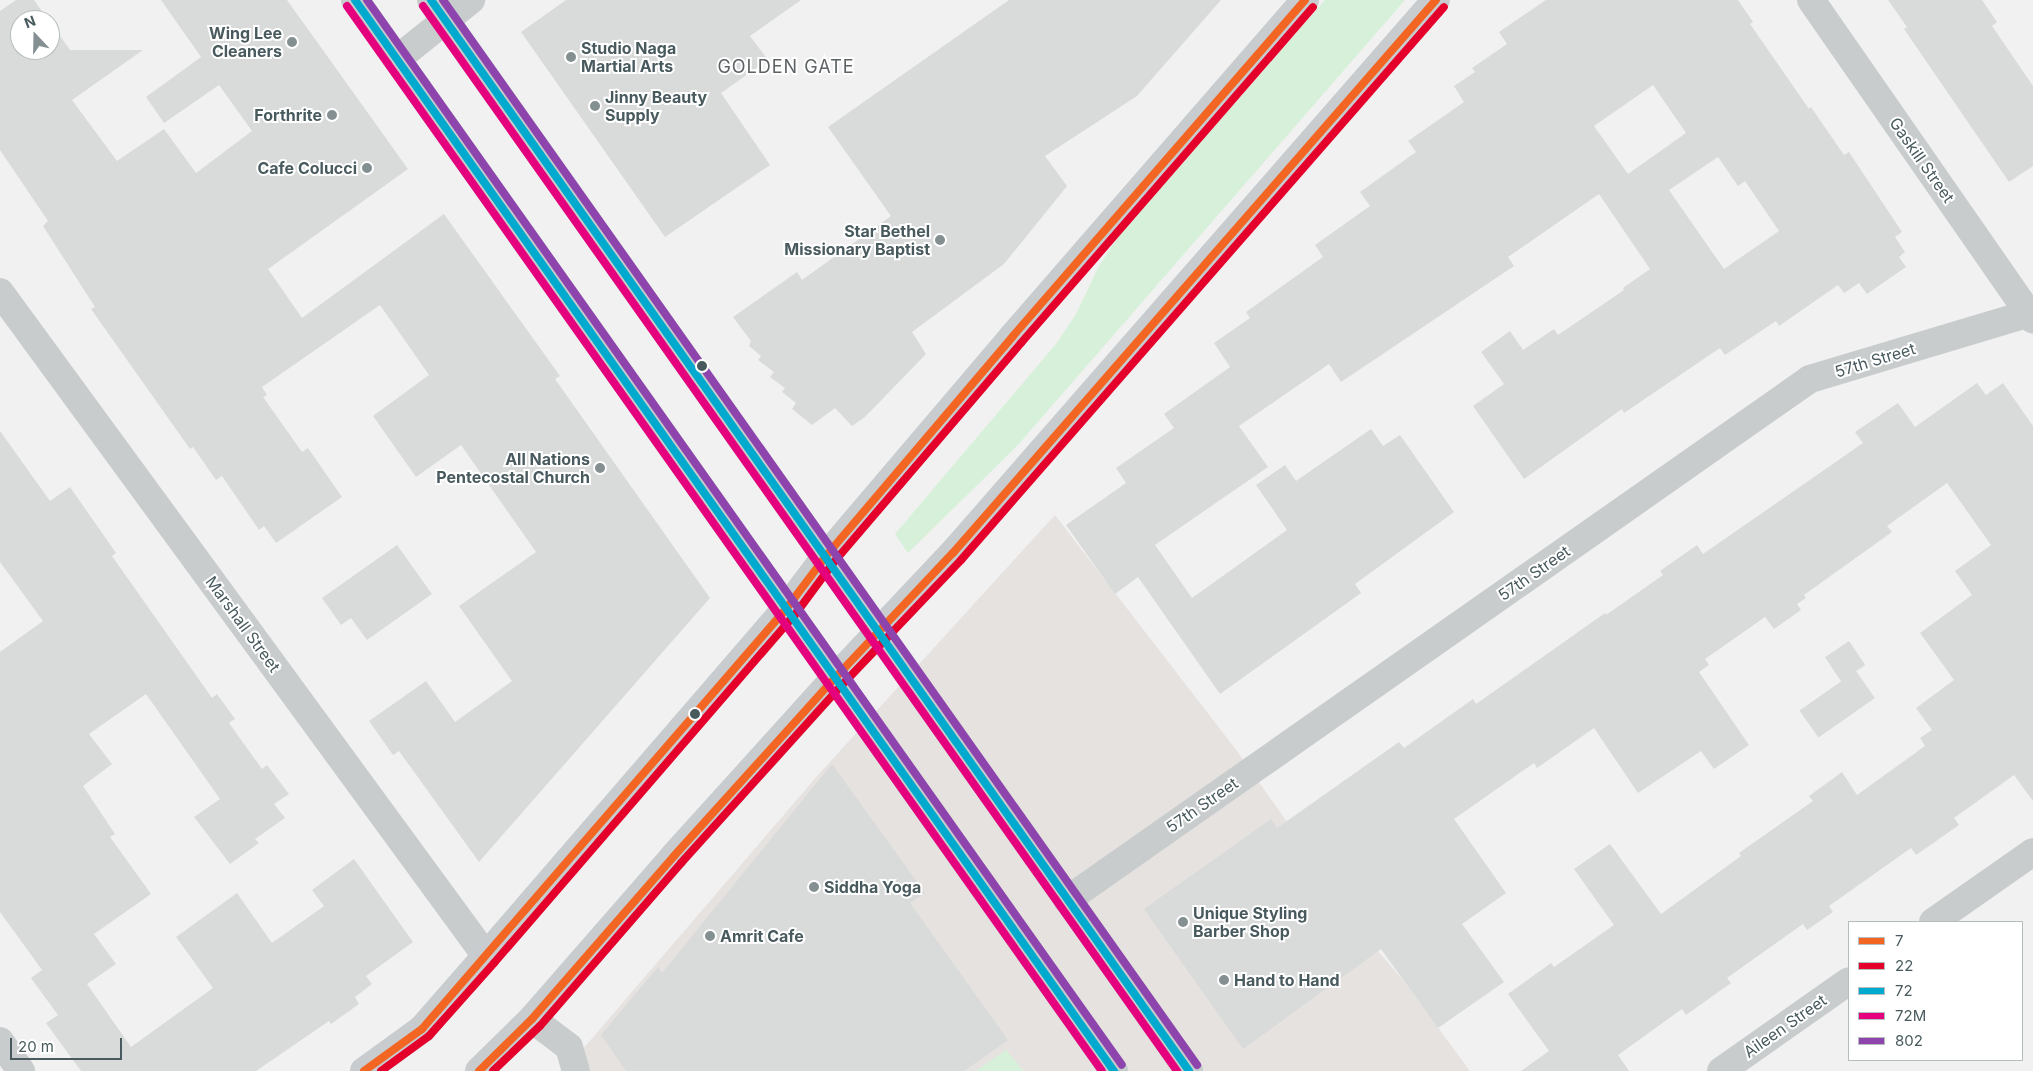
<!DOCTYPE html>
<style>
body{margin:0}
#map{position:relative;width:2033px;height:1071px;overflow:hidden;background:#f2f1f1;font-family:Inter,sans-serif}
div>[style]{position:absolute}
.commercial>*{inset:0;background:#e6e2e0}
.green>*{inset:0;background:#d6f0d9}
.building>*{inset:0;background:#d9dada;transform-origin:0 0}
.street>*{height:28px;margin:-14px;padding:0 14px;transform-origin:14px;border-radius:14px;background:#c9cccd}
.secondary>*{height:28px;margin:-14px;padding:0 14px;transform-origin:14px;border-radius:14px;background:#c8ccce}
.primary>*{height:28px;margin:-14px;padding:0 14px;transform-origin:14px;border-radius:14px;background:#c6cbcc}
.bus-1>*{height:8px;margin:-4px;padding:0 4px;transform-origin:4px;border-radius:4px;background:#f26522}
.bus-2>*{height:8px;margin:-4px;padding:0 4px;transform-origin:4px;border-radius:4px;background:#e4002b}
.bus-3>*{height:8px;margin:-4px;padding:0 4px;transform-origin:4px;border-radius:4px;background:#00a9ce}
.bus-4>*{height:8px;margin:-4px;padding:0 4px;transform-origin:4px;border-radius:4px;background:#e5007d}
.bus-5>*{height:8px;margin:-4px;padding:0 4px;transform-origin:4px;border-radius:4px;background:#8e44ad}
.dots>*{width:14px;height:14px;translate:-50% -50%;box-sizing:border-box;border:2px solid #fff;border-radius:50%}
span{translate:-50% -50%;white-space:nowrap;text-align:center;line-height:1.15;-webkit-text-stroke:4px #fff;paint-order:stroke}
.poi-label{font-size:16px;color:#485a5e;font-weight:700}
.right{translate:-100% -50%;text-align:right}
.left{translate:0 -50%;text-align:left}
.street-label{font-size:16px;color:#485a5e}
.neighbourhood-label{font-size:18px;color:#5d6365;letter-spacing:1px}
.legend{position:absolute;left:1848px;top:921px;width:175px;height:140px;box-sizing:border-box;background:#fff;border:1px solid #b6bdbf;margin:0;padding:6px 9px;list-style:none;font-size:15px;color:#485a5e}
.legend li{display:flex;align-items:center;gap:10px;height:25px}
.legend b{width:25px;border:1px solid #b6bdbf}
.north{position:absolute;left:10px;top:10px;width:50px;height:50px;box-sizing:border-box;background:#fff;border:1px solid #b6bdbf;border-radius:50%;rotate:339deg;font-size:14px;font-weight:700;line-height:20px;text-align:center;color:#485a5e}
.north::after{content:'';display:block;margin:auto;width:18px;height:22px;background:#848f91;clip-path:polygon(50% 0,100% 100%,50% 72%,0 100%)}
.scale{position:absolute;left:10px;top:1038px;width:112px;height:22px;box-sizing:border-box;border:2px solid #485a5e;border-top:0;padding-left:6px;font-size:15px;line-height:18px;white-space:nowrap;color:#485a5e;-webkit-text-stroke:4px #fff;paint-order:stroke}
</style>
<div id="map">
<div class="commercial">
<i style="clip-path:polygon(1055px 515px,1237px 751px,1378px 951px,1403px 980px,1470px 1071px,564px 1071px,818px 775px)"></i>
</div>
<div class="green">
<i style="clip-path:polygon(1325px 0,1405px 0,1017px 446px,908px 553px,895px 534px,1056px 344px,1076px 314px,1098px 268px,1117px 238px)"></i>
<i style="clip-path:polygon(1006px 1050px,1024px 1071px,976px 1071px)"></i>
</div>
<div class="building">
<i style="clip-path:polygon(16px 0,34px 0,48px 20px,20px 20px,20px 50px,50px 50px,50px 22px,70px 50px,143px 50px,72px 100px,117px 161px,164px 129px,196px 173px,252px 131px,219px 85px,164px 123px,146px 97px,201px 57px,161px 0,287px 0,408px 169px,268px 269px,302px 318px,444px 214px,560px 376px,555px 379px,710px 598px,479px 862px,399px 751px,393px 755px,369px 721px,426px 681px,455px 722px,512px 681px,459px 606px,536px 552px,461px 445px,416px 477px,373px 416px,429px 375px,380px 305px,262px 387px,267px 395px,263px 397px,302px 452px,308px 448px,342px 497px,276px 543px,264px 526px,259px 530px,222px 476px,216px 480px,193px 447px,190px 449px,91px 309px,95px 307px,43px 226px,48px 221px,0 150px,0 11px)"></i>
<i style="clip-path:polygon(566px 0,801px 0,750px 36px,768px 60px,721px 93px,770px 165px,665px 237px,521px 32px)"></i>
<i style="clip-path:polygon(1009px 0,1221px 0,1137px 96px,1045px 156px,1067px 186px,1004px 264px,912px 332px,926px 354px,865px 417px,852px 426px,835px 408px,812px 425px,792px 409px,796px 403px,782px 392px,785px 388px,770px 377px,774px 372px,758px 360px,761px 356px,749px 346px,751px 341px,733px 317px,797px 272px,802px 280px,891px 216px,828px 127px)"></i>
<i style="clip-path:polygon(evenodd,1546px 0,1738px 0,1753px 22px,1750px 24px,1809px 109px,1811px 107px,1844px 155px,1849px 152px,1902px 232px,1895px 237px,1905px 252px,1899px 257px,1906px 267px,1867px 294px,1859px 283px,1844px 293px,1838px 285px,1779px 326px,1776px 321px,1725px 355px,1720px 348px,1624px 413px,1622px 409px,1524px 479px,1473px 406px,1504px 384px,1481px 352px,1510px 331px,1523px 350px,1554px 329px,1558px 335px,1624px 290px,1623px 288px,1650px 269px,1599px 194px,1508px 257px,1514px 266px,1341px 382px,1329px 364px,1239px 426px,1268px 467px,1155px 545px,1192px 598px,1287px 530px,1256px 485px,1285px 465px,1296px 481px,1371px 429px,1383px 446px,1400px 435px,1454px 512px,1355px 584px,1361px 593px,1220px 694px,1138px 577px,1115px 594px,1066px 525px,1126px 483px,1116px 468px,1174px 428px,1164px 414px,1230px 367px,1214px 343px,1250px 318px,1246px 312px,1323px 257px,1315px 245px,1370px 206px,1360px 192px,1416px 152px,1408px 141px,1464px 102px,1454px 86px,1475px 72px,1472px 68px,1507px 44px,1499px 32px,1546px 0,1653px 85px,1686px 133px,1628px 174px,1594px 126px,1653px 85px,1546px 0,1718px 157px,1738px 186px,1745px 181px,1779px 231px,1724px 269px,1669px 190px,1718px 157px)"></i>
<i style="clip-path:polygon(1888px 0,1982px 0,1997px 22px,1992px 26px,2033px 86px,2033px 166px,2009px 182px,1904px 29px,1907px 27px)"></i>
<i style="clip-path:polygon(1977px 383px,1986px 395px,2003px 383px,2033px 426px,2033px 801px,2014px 775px,1954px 818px,1959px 825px,1916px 855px,1911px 848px,1829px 906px,1833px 912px,1807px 930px,1803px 924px,1727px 978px,1731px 983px,1686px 1015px,1682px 1009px,1618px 1055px,1629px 1071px,1521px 1071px,1549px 1051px,1508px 994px,1551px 963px,1554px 967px,1614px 925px,1574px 869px,1610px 844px,1661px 914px,1741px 856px,1739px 853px,1813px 801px,1809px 796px,1842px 772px,1857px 795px,1925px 746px,1920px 738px,1932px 730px,1916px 708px,1954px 680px,1920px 633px,1972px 595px,1955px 571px,1991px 545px,1947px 483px,1887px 526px,1892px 532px,1804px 595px,1806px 598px,1797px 604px,1801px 610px,1774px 629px,1765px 617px,1705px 659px,1709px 665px,1699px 672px,1749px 745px,1714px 769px,1701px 751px,1638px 793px,1594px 728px,1537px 768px,1534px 763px,1454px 819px,1506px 893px,1462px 924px,1504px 982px,1438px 1028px,1381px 949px,1243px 1049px,1144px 909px,1271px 819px,1277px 828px,1399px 742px,1404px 748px,1473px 699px,1476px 704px,1605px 613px,1606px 615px,1663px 575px,1660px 571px,1697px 545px,1703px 554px,1863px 443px,1855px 432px,1898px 403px,1915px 427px)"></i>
<i style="clip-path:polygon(0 431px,50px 501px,70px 487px,116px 553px,112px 556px,212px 698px,217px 694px,235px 719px,229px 723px,262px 769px,267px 765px,289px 794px,274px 804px,285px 818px,255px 839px,259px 843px,230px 864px,194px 817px,220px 799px,146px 694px,89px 734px,112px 764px,83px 786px,115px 834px,110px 837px,151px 894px,94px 934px,116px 964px,87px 984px,131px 1047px,213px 988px,176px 937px,237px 893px,272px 943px,324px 906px,312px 890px,354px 859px,413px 942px,366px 976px,372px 984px,355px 997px,359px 1004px,331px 1024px,329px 1021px,256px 1071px,81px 1071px,46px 1023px,58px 1015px,31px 978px,42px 970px,0 912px,0 652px,43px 621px,0 562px)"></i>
<i style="clip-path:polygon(397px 545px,432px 594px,367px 640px,351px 618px,341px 625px,322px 598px)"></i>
<i style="left:1849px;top:641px;width:29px;height:29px;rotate:56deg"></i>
<i style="left:1856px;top:671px;width:33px;height:69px;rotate:55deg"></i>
<i style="clip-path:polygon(832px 764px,925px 893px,910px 903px,1008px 1040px,964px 1071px,626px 1071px,601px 1035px,658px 967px,662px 973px)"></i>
</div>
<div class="street">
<i style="left:1811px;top:0;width:389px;rotate:55.2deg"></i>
<i style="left:397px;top:59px;width:95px;rotate:-38.6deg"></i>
<i style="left:0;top:292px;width:823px;rotate:53.8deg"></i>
<i style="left:1067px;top:900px;width:907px;rotate:-35.04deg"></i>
<i style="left:1810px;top:379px;width:233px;rotate:-16.7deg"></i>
<i style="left:1933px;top:922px;width:122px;rotate:-35deg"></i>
<i style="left:532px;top:1019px;width:46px;rotate:37.1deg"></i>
<i style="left:569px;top:1047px;width:25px;rotate:74deg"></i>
<i style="left:0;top:1041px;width:37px;rotate:55deg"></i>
<i style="left:1721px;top:1071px;width:156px;rotate:-35.1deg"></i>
</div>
<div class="secondary">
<i style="left:364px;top:1071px;width:72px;rotate:-35.9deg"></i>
<i style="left:422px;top:1029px;width:97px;rotate:-48.8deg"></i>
<i style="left:486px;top:956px;width:459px;rotate:-49.2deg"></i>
<i style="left:786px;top:609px;width:66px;rotate:-53deg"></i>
<i style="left:826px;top:556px;width:289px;rotate:-49.6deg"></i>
<i style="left:1013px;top:336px;width:445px;rotate:-49deg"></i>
<i style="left:479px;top:1071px;width:74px;rotate:-44.5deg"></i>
<i style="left:532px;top:1019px;width:216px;rotate:-48.9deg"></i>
<i style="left:674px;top:856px;width:240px;rotate:-47.9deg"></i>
<i style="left:835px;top:678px;width:172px;rotate:-46.7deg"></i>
<i style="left:953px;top:553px;width:734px;rotate:-48.87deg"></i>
</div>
<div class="primary">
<i style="left:355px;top:0;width:1313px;rotate:54.68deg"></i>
<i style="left:431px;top:0;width:1312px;rotate:54.71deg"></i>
</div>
<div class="bus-1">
<i style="left:364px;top:1071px;width:72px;rotate:-35.9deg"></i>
<i style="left:422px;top:1029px;width:556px;rotate:-49.09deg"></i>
<i style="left:786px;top:609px;width:66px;rotate:-53deg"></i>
<i style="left:826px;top:556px;width:289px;rotate:-49.6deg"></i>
<i style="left:1013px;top:336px;width:445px;rotate:-49deg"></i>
<i style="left:479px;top:1071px;width:74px;rotate:-44.5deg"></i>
<i style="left:532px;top:1019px;width:216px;rotate:-48.9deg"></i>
<i style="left:674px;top:856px;width:240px;rotate:-47.9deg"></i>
<i style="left:835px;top:678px;width:172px;rotate:-46.7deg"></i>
<i style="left:953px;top:553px;width:734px;rotate:-48.87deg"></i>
</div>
<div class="bus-2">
<i style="left:381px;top:1071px;width:59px;rotate:-36.1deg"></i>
<i style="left:429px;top:1036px;width:98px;rotate:-48.3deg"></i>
<i style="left:494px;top:963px;width:459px;rotate:-49.2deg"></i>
<i style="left:794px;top:616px;width:67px;rotate:-53.5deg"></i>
<i style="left:834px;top:562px;width:288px;rotate:-49.5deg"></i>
<i style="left:1021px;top:343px;width:445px;rotate:-49deg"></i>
<i style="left:493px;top:1071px;width:65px;rotate:-43.8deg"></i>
<i style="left:540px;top:1026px;width:216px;rotate:-49.1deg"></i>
<i style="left:681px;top:863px;width:240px;rotate:-47.9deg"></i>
<i style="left:842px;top:685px;width:173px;rotate:-46.4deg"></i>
<i style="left:961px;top:560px;width:734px;rotate:-48.87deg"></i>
</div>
<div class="bus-3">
<i style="left:355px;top:0;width:1313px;rotate:54.68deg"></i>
<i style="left:431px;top:0;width:1312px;rotate:54.71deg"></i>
</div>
<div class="bus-4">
<i style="left:347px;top:6px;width:1305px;rotate:54.67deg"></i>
<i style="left:423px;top:6px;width:1305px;rotate:54.7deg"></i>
</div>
<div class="bus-5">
<i style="left:367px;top:0;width:1305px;rotate:54.67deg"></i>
<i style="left:443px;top:0;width:1305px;rotate:54.7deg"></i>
</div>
<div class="dots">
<i style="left:292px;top:42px;background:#848f91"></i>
<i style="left:571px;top:57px;background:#848f91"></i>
<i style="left:595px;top:106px;background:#848f91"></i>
<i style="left:332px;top:115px;background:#848f91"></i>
<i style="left:367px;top:168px;background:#848f91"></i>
<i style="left:940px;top:240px;background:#848f91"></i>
<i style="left:702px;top:366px;background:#485a5e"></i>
<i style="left:600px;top:468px;background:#848f91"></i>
<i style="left:695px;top:714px;background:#485a5e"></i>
<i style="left:814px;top:887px;background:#848f91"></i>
<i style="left:1183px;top:922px;background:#848f91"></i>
<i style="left:710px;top:936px;background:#848f91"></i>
<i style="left:1224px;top:980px;background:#848f91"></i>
</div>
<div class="poi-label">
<span class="right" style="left:282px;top:42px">Wing Lee<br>Cleaners</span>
<span class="left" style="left:581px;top:57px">Studio Naga<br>Martial Arts</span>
<span class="left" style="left:605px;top:106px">Jinny Beauty<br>Supply</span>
<span class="right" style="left:322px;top:115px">Forthrite</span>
<span class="right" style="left:357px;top:168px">Cafe Colucci</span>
<span class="right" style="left:930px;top:240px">Star Bethel<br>Missionary Baptist</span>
<span class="right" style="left:590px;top:468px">All Nations<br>Pentecostal Church</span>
<span class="left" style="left:824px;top:887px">Siddha Yoga</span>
<span class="left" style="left:1193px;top:922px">Unique Styling<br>Barber Shop</span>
<span class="left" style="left:720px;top:936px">Amrit Cafe</span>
<span class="left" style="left:1234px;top:980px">Hand to Hand</span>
</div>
<div class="street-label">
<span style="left:1922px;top:160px;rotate:55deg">Gaskill Street</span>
<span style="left:1875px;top:360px;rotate:-17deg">57th Street</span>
<span style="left:1534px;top:573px;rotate:-35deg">57th Street</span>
<span style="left:243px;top:624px;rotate:54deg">Marshall Street</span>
<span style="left:1202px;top:805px;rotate:-35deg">57th Street</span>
<span style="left:1785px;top:1026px;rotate:-35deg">Aileen Street</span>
</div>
<div class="neighbourhood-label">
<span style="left:786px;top:67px">GOLDEN GATE</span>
</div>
<ul class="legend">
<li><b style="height:6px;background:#f26522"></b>7</li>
<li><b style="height:6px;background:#e4002b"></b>22</li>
<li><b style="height:6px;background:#00a9ce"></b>72</li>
<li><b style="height:6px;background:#e5007d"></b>72M</li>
<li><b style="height:6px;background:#8e44ad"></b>802</li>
</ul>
<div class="north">N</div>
<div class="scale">20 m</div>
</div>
